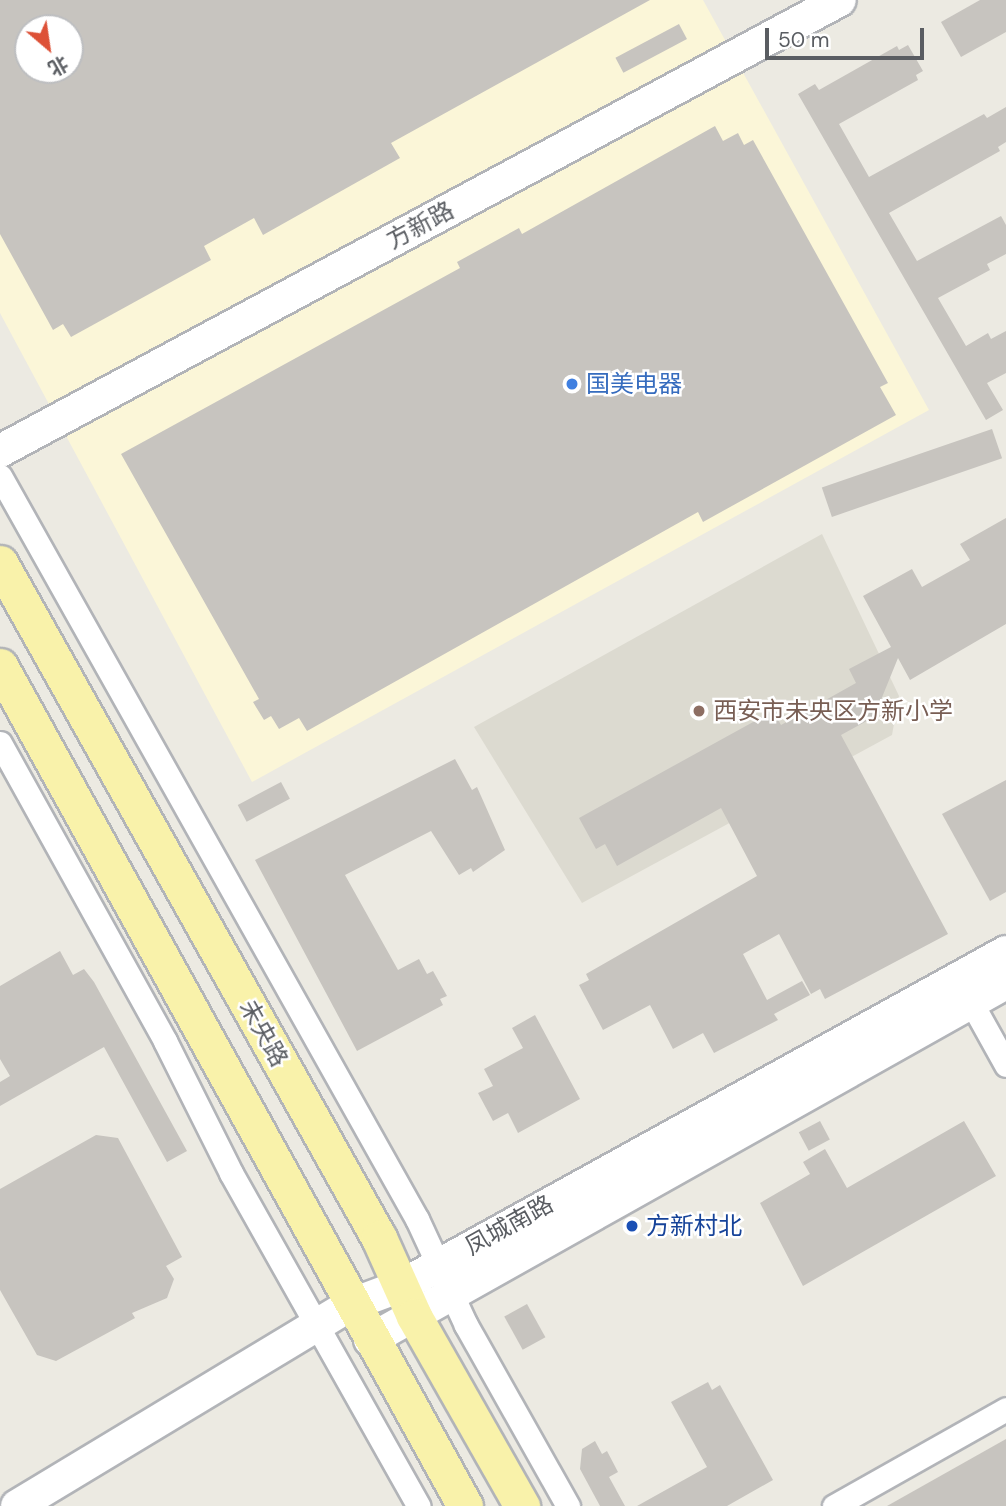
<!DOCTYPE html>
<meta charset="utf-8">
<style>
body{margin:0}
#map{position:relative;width:1006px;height:1506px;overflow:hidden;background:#eceae2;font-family:"DM Sans","Noto Sans SC",sans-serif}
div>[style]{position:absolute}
.commercial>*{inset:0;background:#fbf6d8}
.education>*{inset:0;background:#dcdad0}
.building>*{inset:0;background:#c7c4bf;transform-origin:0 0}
.roads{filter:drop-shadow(2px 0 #b2b4b8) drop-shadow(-2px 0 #b2b4b8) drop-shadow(0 2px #b2b4b8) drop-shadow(0 -2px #b2b4b8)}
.street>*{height:23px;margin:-11.5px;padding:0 11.5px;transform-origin:11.5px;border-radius:11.5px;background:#fff}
.secondary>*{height:32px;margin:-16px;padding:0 16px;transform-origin:16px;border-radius:16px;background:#fff}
.primary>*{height:35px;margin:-17.5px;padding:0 17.5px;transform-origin:17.5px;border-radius:17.5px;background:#f9f2aa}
.dots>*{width:19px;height:19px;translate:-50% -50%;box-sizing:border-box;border:4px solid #fff;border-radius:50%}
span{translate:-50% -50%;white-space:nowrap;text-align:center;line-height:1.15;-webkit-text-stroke:5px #fff;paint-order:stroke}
.street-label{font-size:24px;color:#5a5d62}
.shop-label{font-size:24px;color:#366cbe}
.left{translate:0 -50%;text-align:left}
.education-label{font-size:24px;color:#785e54}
.transit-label{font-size:24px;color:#164399}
.north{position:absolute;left:14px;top:14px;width:70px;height:70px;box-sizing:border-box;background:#fff;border:2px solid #bdbec0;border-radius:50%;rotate:151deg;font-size:19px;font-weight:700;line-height:28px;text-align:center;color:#5a5d62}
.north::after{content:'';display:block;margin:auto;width:24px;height:32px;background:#dd5137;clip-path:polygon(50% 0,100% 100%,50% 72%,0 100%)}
.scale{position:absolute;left:765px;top:28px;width:159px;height:32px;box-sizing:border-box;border:4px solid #5a5d62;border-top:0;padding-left:9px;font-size:21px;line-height:24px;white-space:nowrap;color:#5a5d62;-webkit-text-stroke:5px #fff;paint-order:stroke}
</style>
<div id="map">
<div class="commercial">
<i style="clip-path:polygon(evenodd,0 0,703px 0,929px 410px,252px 782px,0 313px,0 0,28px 28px,70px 28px,70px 70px,28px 70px,28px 28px)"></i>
</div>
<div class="education">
<i style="clip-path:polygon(822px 534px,899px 696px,892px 735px,582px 903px,474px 727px)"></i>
</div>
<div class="building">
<i style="clip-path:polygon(evenodd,0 0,650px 0,391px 143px,400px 158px,263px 235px,254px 218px,204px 246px,211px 260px,71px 337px,63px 324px,53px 330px,0 234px,0 0,28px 28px,70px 28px,70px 70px,28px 70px,28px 28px)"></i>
<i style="clip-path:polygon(980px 0,1006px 0,1006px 32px,961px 57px,941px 22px)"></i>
<i style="left:679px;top:24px;width:17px;height:72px;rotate:62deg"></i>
<i style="clip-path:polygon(908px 45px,923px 71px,916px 75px,918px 80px,839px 124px,869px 177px,984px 114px,987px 118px,1006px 107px,1006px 142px,998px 147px,1000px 151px,889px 213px,917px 261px,1001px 216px,1006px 225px,1006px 254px,987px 264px,990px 270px,938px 298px,966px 346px,988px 333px,991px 339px,1006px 331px,1006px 373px,987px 383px,1003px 410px,986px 420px,798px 94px,815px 84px,819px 90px,897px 46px,899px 50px)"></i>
<i style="clip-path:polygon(715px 126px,723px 141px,738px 133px,744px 145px,753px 140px,888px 383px,880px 387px,896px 415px,703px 522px,698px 512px,307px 731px,299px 718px,279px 729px,271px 716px,264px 720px,253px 702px,259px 699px,121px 454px,460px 268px,457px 262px,519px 228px,522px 234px)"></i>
<i style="left:992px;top:429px;width:31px;height:180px;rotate:71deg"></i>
<i style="clip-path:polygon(1006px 518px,1006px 624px,910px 680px,898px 658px,874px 717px,841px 735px,948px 934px,825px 999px,820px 989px,811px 994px,779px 934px,743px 954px,767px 1000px,802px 981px,810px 995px,774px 1014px,778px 1020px,714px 1053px,703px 1033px,673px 1049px,650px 1005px,603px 1030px,579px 985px,589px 980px,586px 974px,757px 876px,721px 808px,617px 866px,605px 844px,596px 849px,579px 818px,773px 711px,781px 725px,856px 683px,849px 669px,891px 647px,863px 596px,912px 569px,922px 587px,970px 560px,960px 544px)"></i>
<i style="clip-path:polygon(455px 759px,472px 790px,477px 787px,505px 850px,473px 872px,471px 868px,459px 875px,431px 831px,345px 875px,398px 970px,419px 959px,427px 974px,433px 971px,447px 996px,440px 999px,443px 1005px,357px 1051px,255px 860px)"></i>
<i style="clip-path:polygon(1006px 780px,1006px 892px,990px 901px,942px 814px)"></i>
<i style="left:281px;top:782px;width:19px;height:49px;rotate:62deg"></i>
<i style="clip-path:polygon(60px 951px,73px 975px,84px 969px,94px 982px,187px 1151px,167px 1162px,104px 1047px,0 1106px,0 1082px,10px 1076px,0 1059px,0 986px)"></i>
<i style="clip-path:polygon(535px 1015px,580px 1099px,518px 1133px,508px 1113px,493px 1121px,478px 1093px,493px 1086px,484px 1069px,523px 1048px,512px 1028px)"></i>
<i style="left:820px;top:1121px;width:21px;height:24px;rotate:62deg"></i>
<i style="clip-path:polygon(964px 1121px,996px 1176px,803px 1286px,760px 1203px,810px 1174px,803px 1162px,825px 1149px,847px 1188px)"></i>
<i style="clip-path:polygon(96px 1135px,118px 1138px,182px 1257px,166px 1266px,174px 1279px,167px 1298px,132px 1313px,135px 1318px,56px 1361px,37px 1355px,0 1290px,0 1189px)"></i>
<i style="left:527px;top:1304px;width:38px;height:26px;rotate:61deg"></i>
<i style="clip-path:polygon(708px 1382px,712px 1390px,720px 1385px,773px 1480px,727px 1506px,637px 1506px,707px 1467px,671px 1402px)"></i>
<i style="clip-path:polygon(1006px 1439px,1006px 1506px,887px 1506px)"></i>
<i style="clip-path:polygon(595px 1441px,602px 1454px,607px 1451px,618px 1472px,609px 1477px,625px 1506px,600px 1506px,580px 1469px,582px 1449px)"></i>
</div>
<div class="roads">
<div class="street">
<i style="left:0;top:476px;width:852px;rotate:60.7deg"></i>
<i style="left:417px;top:1219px;width:117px;rotate:65.2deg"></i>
<i style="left:466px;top:1325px;width:208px;rotate:60.6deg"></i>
<i style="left:0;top:743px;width:341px;rotate:61deg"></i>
<i style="left:165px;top:1041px;width:148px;rotate:63.4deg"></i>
<i style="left:231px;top:1173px;width:382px;rotate:60.6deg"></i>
<i style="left:971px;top:1002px;width:72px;rotate:60.9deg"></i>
<i style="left:834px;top:1506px;width:197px;rotate:-29.4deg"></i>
</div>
<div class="secondary">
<i style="left:0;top:451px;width:953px;rotate:-28.23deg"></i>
<i style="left:370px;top:1340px;width:729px;rotate:-29.31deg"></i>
<i style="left:17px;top:1506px;width:389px;rotate:-31.1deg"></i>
<i style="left:350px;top:1305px;width:54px;rotate:-20.4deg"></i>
<i style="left:401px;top:1286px;width:691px;rotate:-28.9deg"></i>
</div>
<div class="primary">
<i style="left:0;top:563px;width:774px;rotate:60.69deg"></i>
<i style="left:379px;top:1238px;width:85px;rotate:65.8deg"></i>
<i style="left:414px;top:1316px;width:219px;rotate:60.4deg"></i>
<i style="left:0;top:666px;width:960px;rotate:61.03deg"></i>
</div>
</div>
<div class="dots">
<i style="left:572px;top:384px;background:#3f7fe0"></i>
<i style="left:699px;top:711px;background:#8d6e63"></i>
<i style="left:632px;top:1226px;background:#1a4fb4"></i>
</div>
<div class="street-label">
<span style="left:420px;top:225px;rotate:-28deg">方新路</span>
<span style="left:264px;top:1033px;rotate:61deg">未央路</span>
<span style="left:509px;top:1225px;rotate:-29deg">凤城南路</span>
</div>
<div class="shop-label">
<span class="left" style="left:586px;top:384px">国美电器</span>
</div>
<div class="education-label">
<span class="left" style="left:713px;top:711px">西安市未央区方新小学</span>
</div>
<div class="transit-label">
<span class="left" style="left:646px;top:1226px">方新村北</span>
</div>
<div class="north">北</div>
<div class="scale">50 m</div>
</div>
